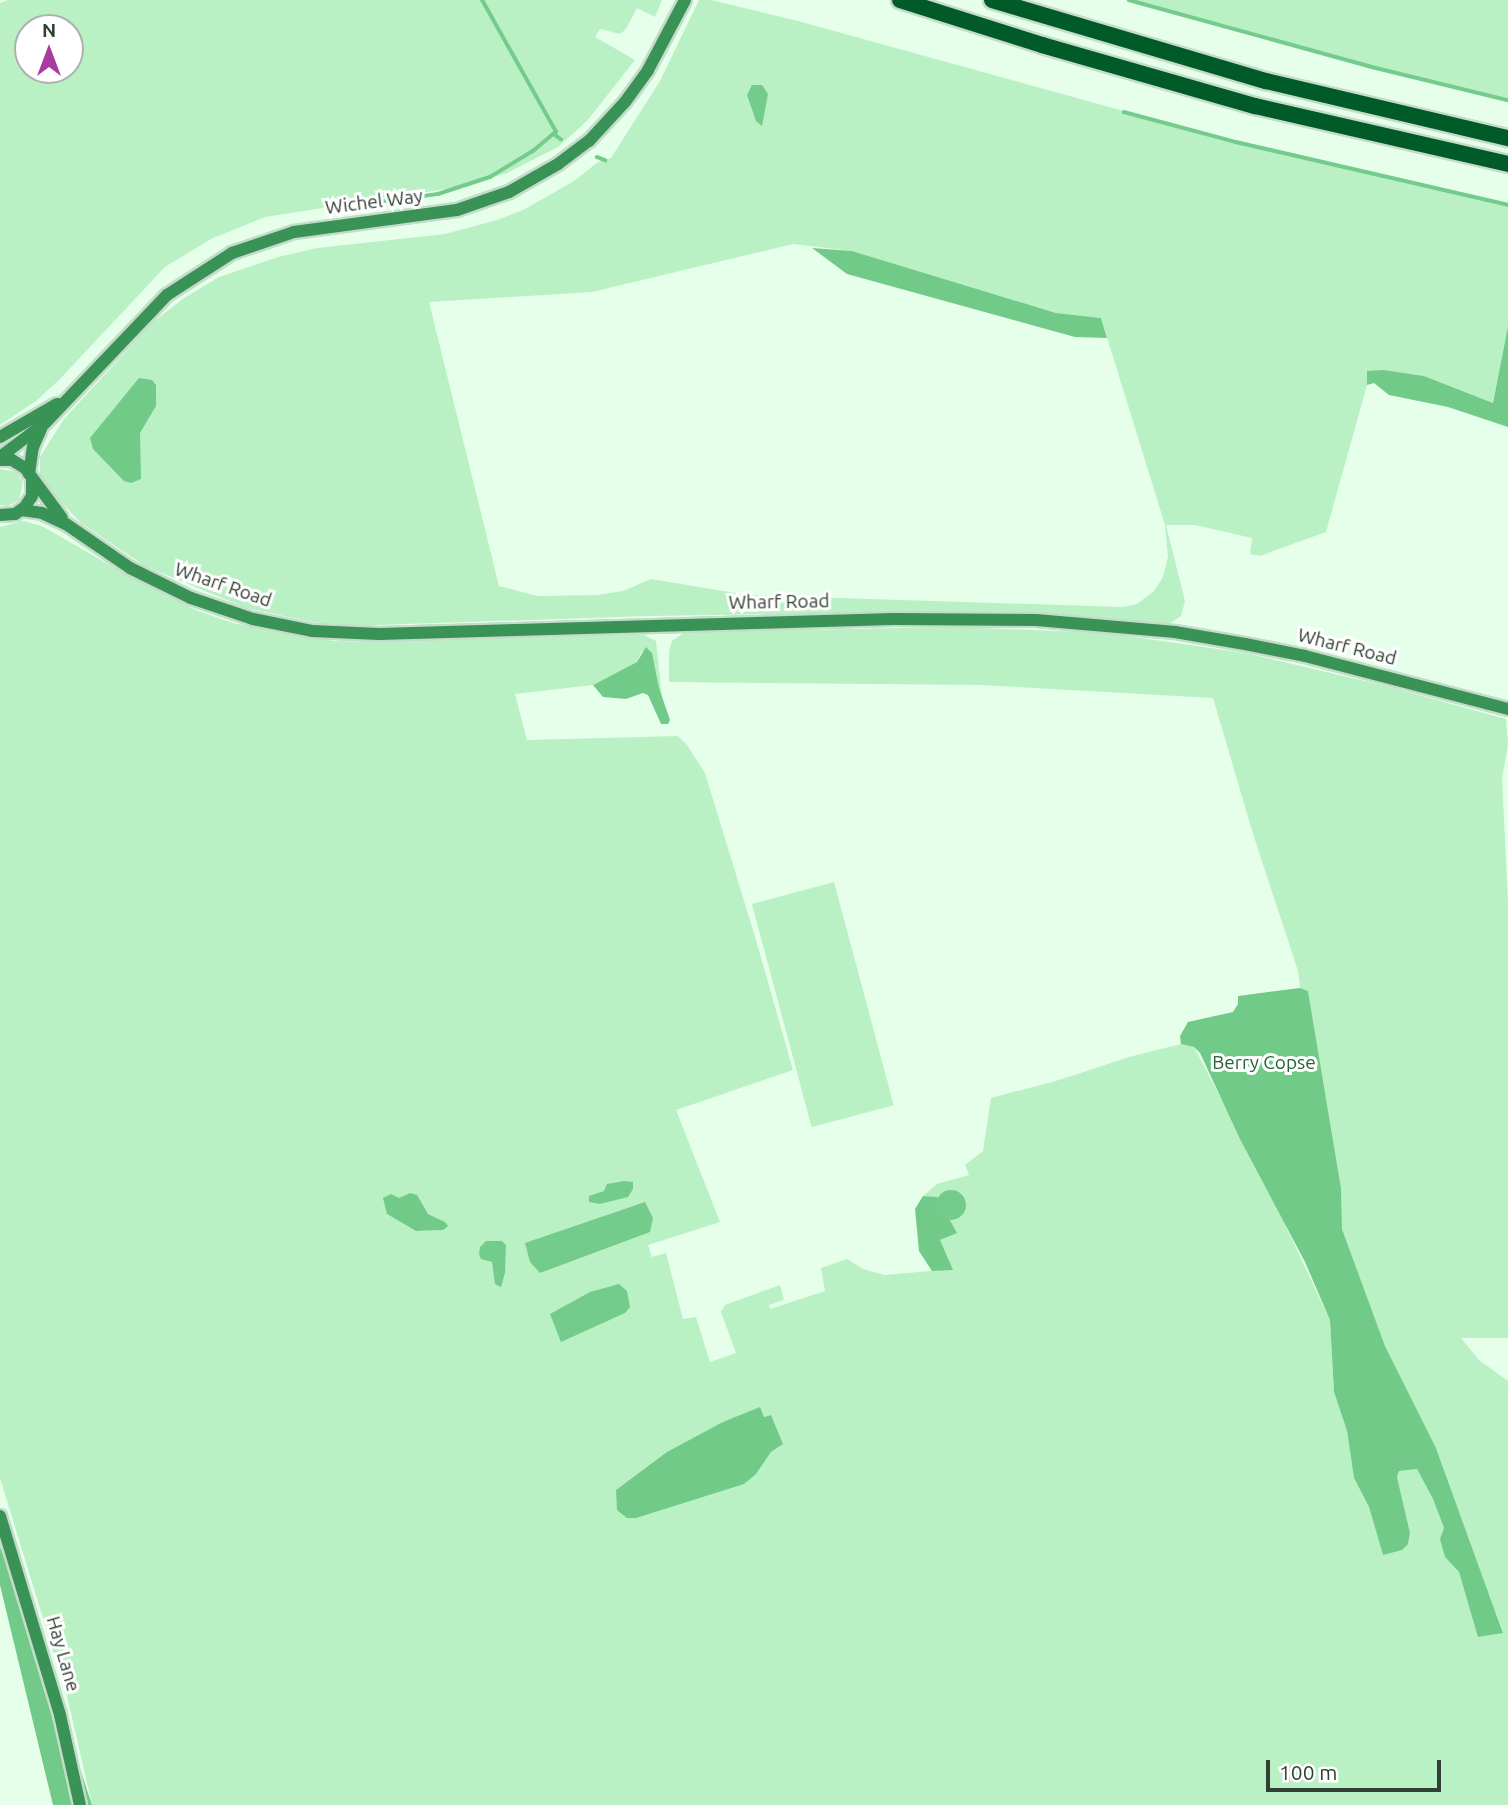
<!DOCTYPE html>
<style>
body{margin:0}
#map{position:relative;width:1508px;height:1805px;overflow:hidden;background:#e6ffeb;font-family:Ubuntu,sans-serif}
div>[style]{position:absolute}
.green>*{inset:0;background:#b9f1c5;transform-origin:0 0}
.forest>*{inset:0;background:#72ca89}
.water>*{inset:0;background:#74cc8c}
.round{border-radius:50%}
.stream>*{height:3.5px;margin:-1.75px;padding:0 1.75px;transform-origin:1.75px;border-radius:1.75px;background:#74cc8c}
.roads{filter:drop-shadow(2px 0 #c6dcca) drop-shadow(-2px 0 #c6dcca) drop-shadow(0 2px #c6dcca) drop-shadow(0 -2px #c6dcca)}
.secondary>*{height:12px;margin:-6px;padding:0 6px;transform-origin:6px;border-radius:6px;background:#399356}
.highway>*{height:16px;margin:-8px;padding:0 8px;transform-origin:8px;border-radius:8px;background:#005b29}
span{translate:-50% -50%;white-space:nowrap;text-align:center;line-height:1.15;-webkit-text-stroke:6px #fff;paint-order:stroke}
.street-label{font-size:19px;color:#323f35}
.park-label{font-size:19px;color:#266339}
.north{position:absolute;left:14px;top:14px;width:70px;height:70px;box-sizing:border-box;background:#fff;border:2px solid #adb2ae;border-radius:50%;rotate:0deg;font-size:19px;font-weight:700;line-height:28px;text-align:center;color:#323f35}
.north::after{content:'';display:block;margin:auto;width:24px;height:32px;background:#a73d9e;clip-path:polygon(50% 0,100% 100%,50% 72%,0 100%)}
.scale{position:absolute;left:1266px;top:1760px;width:175px;height:32px;box-sizing:border-box;border:4px solid #323f35;border-top:0;padding-left:9px;font-size:21px;line-height:24px;white-space:nowrap;color:#323f35;-webkit-text-stroke:5px #fff;paint-order:stroke}
</style>
<div id="map">
<div class="green">
<i style="clip-path:polygon(evenodd,8px 0,662px 0,655px 17px,637px 8px,626px 29px,620px 34px,600px 29px,595px 37px,635px 60px,587px 121px,558px 147px,507px 173px,465px 186px,265px 217px,211px 239px,165px 267px,59px 380px,36px 401px,0 425px,0 3px,8px 0,28px 28px,70px 28px,70px 70px,28px 70px,28px 28px)"></i>
<i style="clip-path:polygon(evenodd,699px 0,711px 0,798px 21px,1236px 142px,1508px 205px,1508px 326px,1493px 403px,1424px 376px,1367px 371px,1367px 385px,1326px 532px,1260px 556px,1250px 554px,1252px 538px,1195px 525px,1166px 525px,1185px 601px,1181px 616px,1169px 624px,998px 611px,650px 616px,347px 626px,312px 622px,246px 608px,145px 566px,81px 523px,43px 483px,40px 476px,40px 457px,64px 419px,153px 322px,184px 298px,219px 277px,278px 257px,317px 248px,445px 234px,497px 220px,525px 209px,574px 181px,598px 162px,611px 158px,660px 81px,699px 0,793px 244px,852px 251px,1056px 313px,1101px 318px,1165px 525px,1168px 557px,1163px 577px,1154px 591px,1137px 604px,1123px 607px,747px 595px,651px 579px,623px 591px,597px 595px,538px 596px,499px 586px,429px 302px,592px 292px,793px 244px)"></i>
<i style="clip-path:polygon(1129px 0,1508px 0,1508px 100px,1368px 66px)"></i>
<i style="clip-path:polygon(0 469px,17px 472px,23px 482px,19px 500px,8px 506px,0 505px)"></i>
<i style="clip-path:polygon(evenodd,23px 521px,42px 526px,141px 583px,198px 611px,233px 623px,290px 635px,335px 641px,389px 642px,614px 634px,644px 635px,656px 641px,662px 698px,642px 651px,637px 662px,593px 685px,515px 694px,527px 740px,678px 736px,687px 745px,705px 773px,756px 940px,793px 1070px,676px 1110px,720px 1222px,648px 1245px,652px 1257px,666px 1253px,683px 1319px,696px 1317px,710px 1362px,736px 1353px,721px 1312px,725px 1305px,780px 1285px,784px 1300px,769px 1305px,770px 1309px,825px 1291px,821px 1268px,847px 1259px,863px 1269px,885px 1275px,952px 1269px,940px 1240px,956px 1233px,928px 1196px,923px 1196px,937px 1184px,969px 1175px,965px 1165px,983px 1151px,991px 1098px,1059px 1080px,1129px 1057px,1181px 1044px,1194px 1047px,1267px 1186px,1330px 1320px,1334px 1392px,1347px 1431px,1354px 1478px,1369px 1507px,1383px 1555px,1408px 1544px,1410px 1533px,1397px 1477px,1399px 1471px,1417px 1469px,1433px 1499px,1444px 1528px,1445px 1557px,1459px 1572px,1479px 1637px,1503px 1632px,1436px 1448px,1385px 1346px,1342px 1229px,1341px 1188px,1308px 991px,1300px 988px,1298px 971px,1253px 834px,1213px 698px,982px 685px,669px 682px,669px 651px,672px 641px,685px 632px,959px 627px,1106px 633px,1246px 653px,1386px 686px,1506px 719px,1508px 745px,1502px 779px,1508px 901px,1508px 1338px,1461px 1338px,1479px 1360px,1508px 1381px,1508px 1805px,92px 1805px,68px 1700px,0 1478px,0 527px,23px 521px,410px 1193px,427px 1214px,445px 1222px,443px 1230px,416px 1231px,387px 1214px,399px 1198px,410px 1193px,23px 521px,760px 1408px,764px 1417px,770px 1415px,783px 1444px,771px 1452px,756px 1474px,760px 1408px)"></i>
<i style="left:834px;top:882px;width:231px;height:85px;rotate:75deg"></i>
</div>
<div class="forest">
<i style="clip-path:polygon(812px 248px,852px 251px,1056px 313px,1101px 318px,1107px 338px,1075px 337px,847px 274px)"></i>
<i style="clip-path:polygon(1508px 326px,1508px 427px,1448px 407px,1389px 395px,1374px 383px,1367px 385px,1367px 371px,1383px 370px,1424px 376px,1493px 403px)"></i>
<i style="clip-path:polygon(139px 378px,152px 380px,156px 385px,156px 406px,140px 433px,141px 479px,131px 483px,124px 481px,93px 449px,90px 438px)"></i>
<i style="clip-path:polygon(646px 647px,652px 653px,659px 688px,670px 720px,668px 724px,661px 724px,648px 695px,643px 693px,626px 699px,603px 697px,593px 685px,637px 662px)"></i>
<i style="clip-path:polygon(1300px 988px,1308px 991px,1341px 1188px,1342px 1229px,1385px 1346px,1436px 1448px,1503px 1633px,1478px 1637px,1459px 1572px,1445px 1557px,1440px 1539px,1444px 1528px,1433px 1499px,1417px 1469px,1399px 1471px,1397px 1477px,1410px 1533px,1408px 1544px,1402px 1550px,1383px 1555px,1369px 1507px,1354px 1478px,1347px 1431px,1334px 1392px,1330px 1320px,1305px 1262px,1240px 1139px,1200px 1053px,1194px 1047px,1181px 1044px,1180px 1036px,1188px 1022px,1233px 1012px,1238px 1004px,1238px 996px)"></i>
<i style="clip-path:polygon(410px 1193px,417px 1195px,428px 1214px,445px 1222px,448px 1226px,443px 1230px,416px 1231px,387px 1214px,383px 1198px,391px 1194px,399px 1198px)"></i>
<i style="clip-path:polygon(923px 1196px,937px 1197px,957px 1233px,940px 1240px,953px 1270px,932px 1271px,919px 1251px,915px 1209px)"></i>
<i style="clip-path:polygon(760px 1407px,764px 1417px,771px 1415px,783px 1444px,771px 1452px,756px 1474px,744px 1484px,636px 1518px,627px 1518px,617px 1510px,616px 1490px,667px 1452px,723px 1422px)"></i>
<i style="clip-path:polygon(0 1547px,31px 1619px,92px 1805px,53px 1805px,0 1585px)"></i>
</div>
<div class="water">
<i style="clip-path:polygon(752px 85px,762px 85px,768px 94px,762px 126px,756px 121px,747px 95px)"></i>
<i style="clip-path:polygon(624px 1181px,633px 1182px,633px 1189px,628px 1197px,600px 1204px,589px 1202px,589px 1196px,604px 1191px,607px 1184px)"></i>
<i class="round" style="left:936px;top:1190px;width:30px;height:30px"></i>
<i style="clip-path:polygon(645px 1202px,653px 1218px,650px 1232px,540px 1273px,530px 1262px,525px 1243px)"></i>
<i style="clip-path:polygon(486px 1241px,502px 1241px,506px 1245px,505px 1273px,501px 1287px,495px 1284px,492px 1262px,481px 1259px,479px 1254px,480px 1247px)"></i>
<i style="clip-path:polygon(619px 1284px,627px 1291px,630px 1307px,625px 1313px,561px 1342px,550px 1314px,590px 1292px)"></i>
</div>
<div class="stream">
<i style="left:1129px;top:0;width:248px;rotate:15.4deg"></i>
<i style="left:1368px;top:66px;width:144px;rotate:13.7deg"></i>
<i style="left:1124px;top:112px;width:116px;rotate:15deg"></i>
<i style="left:1236px;top:142px;width:279px;rotate:13deg"></i>
<i style="left:554px;top:134px;width:9px;rotate:36deg"></i>
<i style="left:597px;top:157px;width:9px;rotate:21deg"></i>
<i style="left:379px;top:202px;width:60px;rotate:-7.7deg"></i>
<i style="left:438px;top:194px;width:55px;rotate:-18.1deg"></i>
<i style="left:490px;top:177px;width:50px;rotate:-31.2deg"></i>
<i style="left:533px;top:151px;width:30px;rotate:-40deg"></i>
<i style="left:556px;top:132px;width:151px;rotate:-119.3deg"></i>
</div>
<div class="roads">
<div class="secondary">
<i style="left:0;top:437px;width:66px;rotate:-30.1deg"></i>
<i style="left:0;top:457px;width:56px;rotate:-37.1deg"></i>
<i style="left:45px;top:423px;width:177px;rotate:-46.4deg"></i>
<i style="left:167px;top:295px;width:77px;rotate:-32.9deg"></i>
<i style="left:232px;top:253px;width:65px;rotate:-18.7deg"></i>
<i style="left:294px;top:232px;width:164px;rotate:-7.7deg"></i>
<i style="left:457px;top:210px;width:55px;rotate:-19.1deg"></i>
<i style="left:509px;top:192px;width:56px;rotate:-29.7deg"></i>
<i style="left:558px;top:164px;width:39px;rotate:-37deg"></i>
<i style="left:589px;top:141px;width:53px;rotate:-47.3deg"></i>
<i style="left:625px;top:102px;width:39px;rotate:-54deg"></i>
<i style="left:648px;top:70px;width:79px;rotate:-62.1deg"></i>
<i style="left:0;top:460px;width:12px"></i>
<i style="left:12px;top:460px;width:15px;rotate:32deg"></i>
<i style="left:25px;top:468px;width:62px;rotate:53.5deg"></i>
<i style="left:29px;top:474px;width:27px;rotate:-82deg"></i>
<i style="left:33px;top:447px;width:20px;rotate:-66deg"></i>
<i style="left:21px;top:510px;width:21px;rotate:8deg"></i>
<i style="left:42px;top:513px;width:26px;rotate:25deg"></i>
<i style="left:66px;top:524px;width:78px;rotate:34.5deg"></i>
<i style="left:130px;top:568px;width:68px;rotate:26.2deg"></i>
<i style="left:191px;top:598px;width:65px;rotate:18.7deg"></i>
<i style="left:253px;top:619px;width:60px;rotate:11.5deg"></i>
<i style="left:312px;top:631px;width:67px;rotate:2.6deg"></i>
<i style="left:379px;top:634px;width:516px;rotate:-1.67deg"></i>
<i style="left:895px;top:619px;width:141px;rotate:0.4deg"></i>
<i style="left:1036px;top:620px;width:140px;rotate:4.9deg"></i>
<i style="left:1175px;top:632px;width:71px;rotate:9.7deg"></i>
<i style="left:1245px;top:644px;width:61px;rotate:11.3deg"></i>
<i style="left:1305px;top:656px;width:210px;rotate:14.6deg"></i>
<i style="left:0;top:515px;width:15px;rotate:-4deg"></i>
<i style="left:15px;top:514px;width:11px;rotate:-34deg"></i>
<i style="left:24px;top:508px;width:14px;rotate:-56deg"></i>
<i style="left:32px;top:496px;width:15px;rotate:-90deg"></i>
<i style="left:0;top:1516px;width:208px;rotate:73.2deg"></i>
<i style="left:60px;top:1715px;width:92px;rotate:77.5deg"></i>
</div>
<div class="highway">
<i style="left:900px;top:0;width:149px;rotate:17.6deg"></i>
<i style="left:1042px;top:45px;width:222px;rotate:16deg"></i>
<i style="left:1255px;top:106px;width:260px;rotate:12.9deg"></i>
<i style="left:992px;top:0;width:286px;rotate:16.5deg"></i>
<i style="left:1266px;top:81px;width:249px;rotate:13.3deg"></i>
</div>
</div>
<div class="street-label">
<span style="left:374px;top:202px;rotate:-7deg">Wichel Way</span>
<span style="left:223px;top:585px;rotate:19deg">Wharf Road</span>
<span style="left:779px;top:602px;rotate:-1deg">Wharf Road</span>
<span style="left:1347px;top:647px;rotate:14deg">Wharf Road</span>
<span style="left:63px;top:1654px;rotate:74deg">Hay Lane</span>
</div>
<div class="park-label">
<span style="left:1264px;top:1063px">Berry Copse</span>
</div>
<div class="north">N</div>
<div class="scale">100 m</div>
</div>
